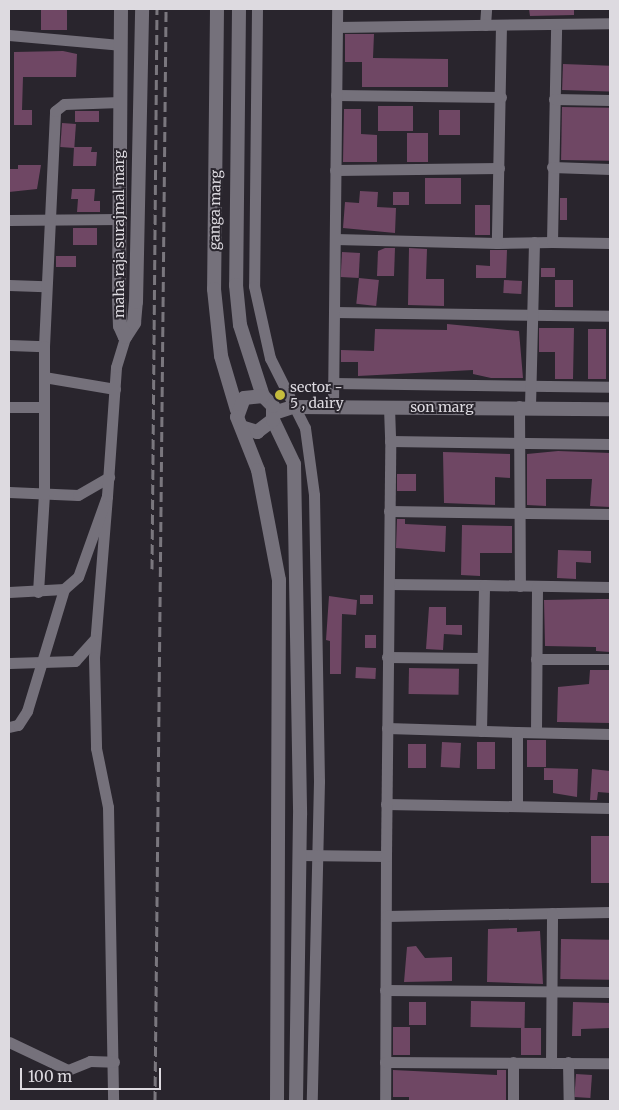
<!DOCTYPE html>
<style>
body{margin:0}
#map{position:relative;width:619px;height:1110px;overflow:hidden;background:#29252d;font-family:Merriweather,serif}
div>[style]{position:absolute}
.building>*{inset:0;background:#6f4764;transform-origin:0 0}
.minor>*{height:11px;margin:-5.5px;padding:0 5.5px;transform-origin:5.5px;border-radius:5.5px;background:#75717b}
.tertiary>*{height:14px;margin:-7px;padding:0 7px;transform-origin:7px;border-radius:7px;background:#75717b}
.rail>*{height:3px;margin-top:-1.5px;transform-origin:0;background:repeating-linear-gradient(90deg,#7a777e 0 10px,transparent 0 15px)}
.dots>*{width:14px;height:14px;translate:-50% -50%;box-sizing:border-box;border:2px solid #29252d;border-radius:50%}
span{translate:-50% -50%;white-space:nowrap;text-align:center;line-height:1.15;-webkit-text-stroke:4px #29252d;paint-order:stroke}
.street-label{font-size:14px;color:#dddae0}
.poi-label{font-size:14px;color:#dddae0}
.left{translate:0 -50%;text-align:left}
.frame{position:absolute;inset:0;border:10px solid #dddae0;pointer-events:none}
.scale{position:absolute;left:20px;top:1068px;width:141px;height:22px;box-sizing:border-box;border:2px solid #dddae0;border-top:0;padding-left:6px;font-size:15px;line-height:18px;white-space:nowrap;color:#dddae0;-webkit-text-stroke:4px #29252d;paint-order:stroke}
</style>
<div id="map">
<div class="building">
<i style="left:41px;top:9px;width:26px;height:21px"></i>
<i style="clip-path:polygon(529px 9px,574px 9px,574px 15px,530px 16px)"></i>
<i style="clip-path:polygon(345px 34px,374px 34px,373px 58px,448px 59px,448px 87px,362px 87px,362px 62px,345px 62px)"></i>
<i style="clip-path:polygon(63px 51px,77px 54px,76px 77px,23px 77px,22px 110px,32px 110px,32px 125px,14px 125px,14px 52px)"></i>
<i style="left:563px;top:64px;width:47px;height:26px;rotate:2deg"></i>
<i style="left:378px;top:106px;width:35px;height:25px"></i>
<i style="left:562px;top:107px;width:48px;height:53px;rotate:1deg"></i>
<i style="clip-path:polygon(344px 109px,361px 109px,361px 134px,377px 135px,377px 162px,343px 162px)"></i>
<i style="left:439px;top:110px;width:21px;height:25px"></i>
<i style="left:75px;top:111px;width:24px;height:11px"></i>
<i style="left:62px;top:123px;width:14px;height:24px;rotate:4deg"></i>
<i style="left:407px;top:133px;width:21px;height:29px"></i>
<i style="clip-path:polygon(74px 147px,92px 147px,91px 152px,97px 152px,96px 166px,73px 166px)"></i>
<i style="clip-path:polygon(18px 165px,41px 165px,37px 189px,9px 192px,9px 169px,18px 169px)"></i>
<i style="left:425px;top:178px;width:36px;height:26px"></i>
<i style="clip-path:polygon(72px 189px,95px 189px,94px 201px,100px 201px,100px 212px,77px 212px,78px 199px,71px 199px)"></i>
<i style="clip-path:polygon(360px 191px,378px 192px,377px 207px,396px 208px,395px 233px,343px 228px,345px 202px,359px 203px)"></i>
<i style="left:393px;top:192px;width:16px;height:13px"></i>
<i style="left:560px;top:198px;width:7px;height:22px"></i>
<i style="left:475px;top:205px;width:15px;height:30px"></i>
<i style="left:73px;top:228px;width:24px;height:17px"></i>
<i style="clip-path:polygon(385px 248px,395px 248px,394px 276px,377px 276px,378px 251px)"></i>
<i style="clip-path:polygon(409px 248px,427px 249px,426px 279px,444px 279px,444px 306px,408px 305px)"></i>
<i style="clip-path:polygon(490px 250px,507px 250px,506px 278px,476px 278px,476px 265px,490px 266px)"></i>
<i style="left:342px;top:252px;width:18px;height:25px;rotate:3deg"></i>
<i style="left:56px;top:256px;width:20px;height:11px"></i>
<i style="left:541px;top:268px;width:14px;height:9px"></i>
<i style="left:359px;top:278px;width:20px;height:26px;rotate:6deg"></i>
<i style="left:504px;top:280px;width:18px;height:13px;rotate:3deg"></i>
<i style="left:555px;top:280px;width:18px;height:27px"></i>
<i style="clip-path:polygon(447px 324px,519px 331px,523px 378px,491px 378px,473px 374px,473px 370px,358px 376px,358px 362px,341px 362px,341px 350px,374px 351px,375px 329px,447px 330px)"></i>
<i style="clip-path:polygon(539px 328px,574px 328px,573px 379px,555px 379px,555px 352px,539px 352px)"></i>
<i style="left:588px;top:329px;width:18px;height:50px"></i>
<i style="clip-path:polygon(558px 451px,610px 453px,610px 507px,590px 506px,592px 479px,546px 479px,546px 506px,527px 505px,527px 454px)"></i>
<i style="clip-path:polygon(443px 452px,510px 454px,510px 478px,495px 477px,495px 505px,444px 503px)"></i>
<i style="left:397px;top:474px;width:19px;height:17px"></i>
<i style="clip-path:polygon(397px 519px,405px 519px,405px 524px,446px 526px,445px 552px,396px 548px)"></i>
<i style="clip-path:polygon(462px 525px,512px 526px,512px 553px,480px 553px,480px 576px,461px 575px)"></i>
<i style="clip-path:polygon(558px 550px,591px 551px,591px 563px,576px 562px,576px 579px,557px 578px)"></i>
<i style="left:360px;top:595px;width:13px;height:9px"></i>
<i style="clip-path:polygon(329px 596px,357px 600px,356px 615px,342px 614px,341px 674px,330px 674px,330px 641px,326px 640px)"></i>
<i style="clip-path:polygon(599px 599px,610px 599px,610px 652px,596px 651px,596px 647px,545px 646px,544px 600px)"></i>
<i style="clip-path:polygon(429px 607px,446px 607px,446px 625px,462px 625px,462px 635px,444px 634px,443px 650px,426px 649px)"></i>
<i style="left:365px;top:635px;width:11px;height:13px"></i>
<i style="left:356px;top:667px;width:20px;height:11px;rotate:3deg"></i>
<i style="left:409px;top:668px;width:50px;height:26px;rotate:1deg"></i>
<i style="clip-path:polygon(590px 670px,610px 670px,610px 723px,557px 722px,558px 687px,589px 684px)"></i>
<i style="left:527px;top:740px;width:19px;height:27px"></i>
<i style="left:442px;top:742px;width:19px;height:25px;rotate:3deg"></i>
<i style="left:477px;top:742px;width:18px;height:27px"></i>
<i style="left:408px;top:744px;width:18px;height:24px"></i>
<i style="clip-path:polygon(544px 768px,578px 769px,577px 797px,553px 793px,553px 780px,544px 780px)"></i>
<i style="clip-path:polygon(592px 769px,610px 771px,610px 793px,598px 792px,597px 800px,590px 800px)"></i>
<i style="left:591px;top:836px;width:19px;height:47px"></i>
<i style="clip-path:polygon(517px 928px,517px 932px,540px 931px,543px 984px,487px 982px,488px 929px)"></i>
<i style="left:561px;top:939px;width:49px;height:40px;rotate:1deg"></i>
<i style="clip-path:polygon(416px 946px,425px 958px,452px 957px,452px 981px,404px 982px,407px 947px)"></i>
<i style="left:471px;top:1001px;width:54px;height:26px;rotate:1deg"></i>
<i style="left:409px;top:1002px;width:17px;height:23px"></i>
<i style="clip-path:polygon(573px 1002px,610px 1003px,610px 1028px,581px 1029px,581px 1036px,572px 1036px)"></i>
<i style="left:393px;top:1027px;width:17px;height:28px"></i>
<i style="left:521px;top:1028px;width:20px;height:27px"></i>
<i style="clip-path:polygon(393px 1070px,497px 1075px,497px 1070px,506px 1070px,506px 1100px,409px 1101px,409px 1097px,393px 1097px)"></i>
<i style="left:576px;top:1074px;width:16px;height:23px;rotate:4deg"></i>
</div>
<div class="minor">
<i style="left:257px;top:9px;width:277px;rotate:90.6deg"></i>
<i style="left:254px;top:286px;width:74px;rotate:77.5deg"></i>
<i style="left:270px;top:358px;width:78px;rotate:63.4deg"></i>
<i style="left:305px;top:428px;width:68px;rotate:82.3deg"></i>
<i style="left:314px;top:495px;width:286px;rotate:89deg"></i>
<i style="left:319px;top:781px;width:320px;rotate:91.3deg"></i>
<i style="left:485px;top:25px;width:16px;rotate:-86deg"></i>
<i style="left:501px;top:25px;width:218px;rotate:91.1deg"></i>
<i style="left:497px;top:243px;width:55px;rotate:-1deg"></i>
<i style="left:552px;top:242px;width:218px;rotate:-88.9deg"></i>
<i style="left:337px;top:27px;width:273px;rotate:-0.8deg"></i>
<i style="left:9px;top:35px;width:111px;rotate:5.1deg"></i>
<i style="left:336px;top:95px;width:165px;rotate:0.7deg"></i>
<i style="left:554px;top:99px;width:56px;rotate:1deg"></i>
<i style="left:552px;top:167px;width:58px;rotate:2deg"></i>
<i style="left:335px;top:170px;width:164px;rotate:-0.7deg"></i>
<i style="left:9px;top:220px;width:110px;rotate:-0.5deg"></i>
<i style="left:335px;top:239px;width:162px;rotate:1.4deg"></i>
<i style="left:552px;top:242px;width:58px;rotate:1deg"></i>
<i style="left:9px;top:285px;width:36px;rotate:2deg"></i>
<i style="left:334px;top:312px;width:276px;rotate:0.8deg"></i>
<i style="left:9px;top:345px;width:35px;rotate:2deg"></i>
<i style="left:44px;top:346px;width:235px;rotate:-87.3deg"></i>
<i style="left:55px;top:111px;width:11px;rotate:-38deg"></i>
<i style="left:64px;top:104px;width:56px;rotate:-2deg"></i>
<i style="left:44px;top:377px;width:72px;rotate:9.6deg"></i>
<i style="left:333px;top:383px;width:277px;rotate:0.8deg"></i>
<i style="left:519px;top:406px;width:180px;rotate:89.7deg"></i>
<i style="left:530px;top:406px;width:164px;rotate:-88.6deg"></i>
<i style="left:9px;top:407px;width:35px"></i>
<i style="left:333px;top:407px;width:398px;rotate:-89.4deg"></i>
<i style="left:389px;top:407px;width:34px;rotate:88deg"></i>
<i style="left:9px;top:492px;width:69px;rotate:2.5deg"></i>
<i style="left:78px;top:495px;width:36px;rotate:-30deg"></i>
<i style="left:107px;top:496px;width:162px;rotate:94.6deg"></i>
<i style="left:94px;top:657px;width:91px;rotate:88.7deg"></i>
<i style="left:96px;top:748px;width:60px;rotate:78.5deg"></i>
<i style="left:108px;top:807px;width:294px;rotate:89deg"></i>
<i style="left:389px;top:511px;width:221px;rotate:0.8deg"></i>
<i style="left:389px;top:584px;width:95px;rotate:0.6deg"></i>
<i style="left:9px;top:592px;width:55px;rotate:-3.1deg"></i>
<i style="left:64px;top:589px;width:18px;rotate:-41deg"></i>
<i style="left:78px;top:577px;width:86px;rotate:-70.3deg"></i>
<i style="left:107px;top:496px;width:129px;rotate:-86deg"></i>
<i style="left:116px;top:367px;width:31px;rotate:-73deg"></i>
<i style="left:38px;top:592px;width:98px;rotate:-86.5deg"></i>
<i style="left:44px;top:494px;width:148px;rotate:-90deg"></i>
<i style="left:387px;top:657px;width:95px;rotate:0.6deg"></i>
<i style="left:536px;top:659px;width:74px"></i>
<i style="left:9px;top:663px;width:66px;rotate:-1.7deg"></i>
<i style="left:75px;top:661px;width:28px;rotate:-48deg"></i>
<i style="left:9px;top:727px;width:9px;rotate:-13deg"></i>
<i style="left:18px;top:725px;width:17px;rotate:-57deg"></i>
<i style="left:27px;top:711px;width:127px;rotate:-73.1deg"></i>
<i style="left:387px;top:728px;width:130px;rotate:1.8deg"></i>
<i style="left:481px;top:731px;width:146px;rotate:-88.8deg"></i>
<i style="left:484px;top:585px;width:126px;rotate:0.9deg"></i>
<i style="left:536px;top:732px;width:146px;rotate:-89.6deg"></i>
<i style="left:386px;top:804px;width:224px;rotate:1deg"></i>
<i style="left:517px;top:806px;width:74px;rotate:-90deg"></i>
<i style="left:517px;top:732px;width:93px;rotate:1.2deg"></i>
<i style="left:299px;top:855px;width:87px;rotate:0.7deg"></i>
<i style="left:386px;top:856px;width:245px;rotate:90.2deg"></i>
<i style="left:386px;top:856px;width:415px;rotate:-89.4deg"></i>
<i style="left:390px;top:441px;width:220px;rotate:0.8deg"></i>
<i style="left:386px;top:916px;width:224px;rotate:-1deg"></i>
<i style="left:385px;top:990px;width:225px;rotate:0.5deg"></i>
<i style="left:9px;top:1042px;width:65px;rotate:25.4deg"></i>
<i style="left:68px;top:1070px;width:24px;rotate:-22deg"></i>
<i style="left:90px;top:1061px;width:24px;rotate:2deg"></i>
<i style="left:385px;top:1062px;width:225px;rotate:0.3deg"></i>
<i style="left:551px;top:1062px;width:149px;rotate:-89.6deg"></i>
<i style="left:568px;top:1062px;width:39px;rotate:89deg"></i>
<i style="left:513px;top:1101px;width:39px;rotate:-90deg"></i>
</div>
<div class="tertiary">
<i style="left:121px;top:9px;width:289px;rotate:90.4deg"></i>
<i style="left:119px;top:298px;width:28px;rotate:88deg"></i>
<i style="left:120px;top:326px;width:12px;rotate:66deg"></i>
<i style="left:125px;top:337px;width:17px;rotate:-57deg"></i>
<i style="left:134px;top:323px;width:21px;rotate:-85deg"></i>
<i style="left:136px;top:302px;width:293px;rotate:-88.8deg"></i>
<i style="left:217px;top:9px;width:280px;rotate:90.6deg"></i>
<i style="left:214px;top:289px;width:67px;rotate:84deg"></i>
<i style="left:221px;top:356px;width:56px;rotate:73.5deg"></i>
<i style="left:239px;top:9px;width:276px;rotate:90.6deg"></i>
<i style="left:236px;top:285px;width:40px;rotate:84.3deg"></i>
<i style="left:240px;top:325px;width:75px;rotate:72.1deg"></i>
<i style="left:274px;top:413px;width:20px;rotate:-18deg"></i>
<i style="left:293px;top:407px;width:317px;rotate:0.4deg"></i>
<i style="left:273px;top:420px;width:49px;rotate:64.5deg"></i>
<i style="left:294px;top:464px;width:351px;rotate:89deg"></i>
<i style="left:300px;top:815px;width:286px;rotate:90.8deg"></i>
<i style="left:244px;top:428px;width:14px;rotate:17deg"></i>
<i style="left:257px;top:432px;width:20px;rotate:-37deg"></i>
<i style="left:273px;top:420px;width:14px;rotate:-90deg"></i>
<i style="left:273px;top:406px;width:14px;rotate:-135deg"></i>
<i style="left:263px;top:396px;width:19px;rotate:174deg"></i>
<i style="left:244px;top:398px;width:20px;rotate:110deg"></i>
<i style="left:237px;top:417px;width:57px;rotate:68.4deg"></i>
<i style="left:258px;top:470px;width:112px;rotate:79.2deg"></i>
<i style="left:279px;top:580px;width:521px;rotate:90.22deg"></i>
</div>
<div class="rail">
<i style="left:152px;top:569px;width:560px;rotate:-89.49deg"></i>
<i style="left:155px;top:1101px;width:1092px;rotate:-89.42deg"></i>
</div>
<div class="dots">
<i style="left:280px;top:395px;background:#c5bc3d"></i>
</div>
<div class="street-label">
<span style="left:215px;top:210px;rotate:-89deg">ganga marg</span>
<span style="left:119px;top:234px;rotate:-90deg">maha raja surajmal marg</span>
<span style="left:442px;top:407px">son marg</span>
</div>
<div class="poi-label">
<span class="left" style="left:290px;top:395px">sector -<br>5 , dairy</span>
</div>
<div class="frame"></div>
<div class="scale">100 m</div>
</div>
